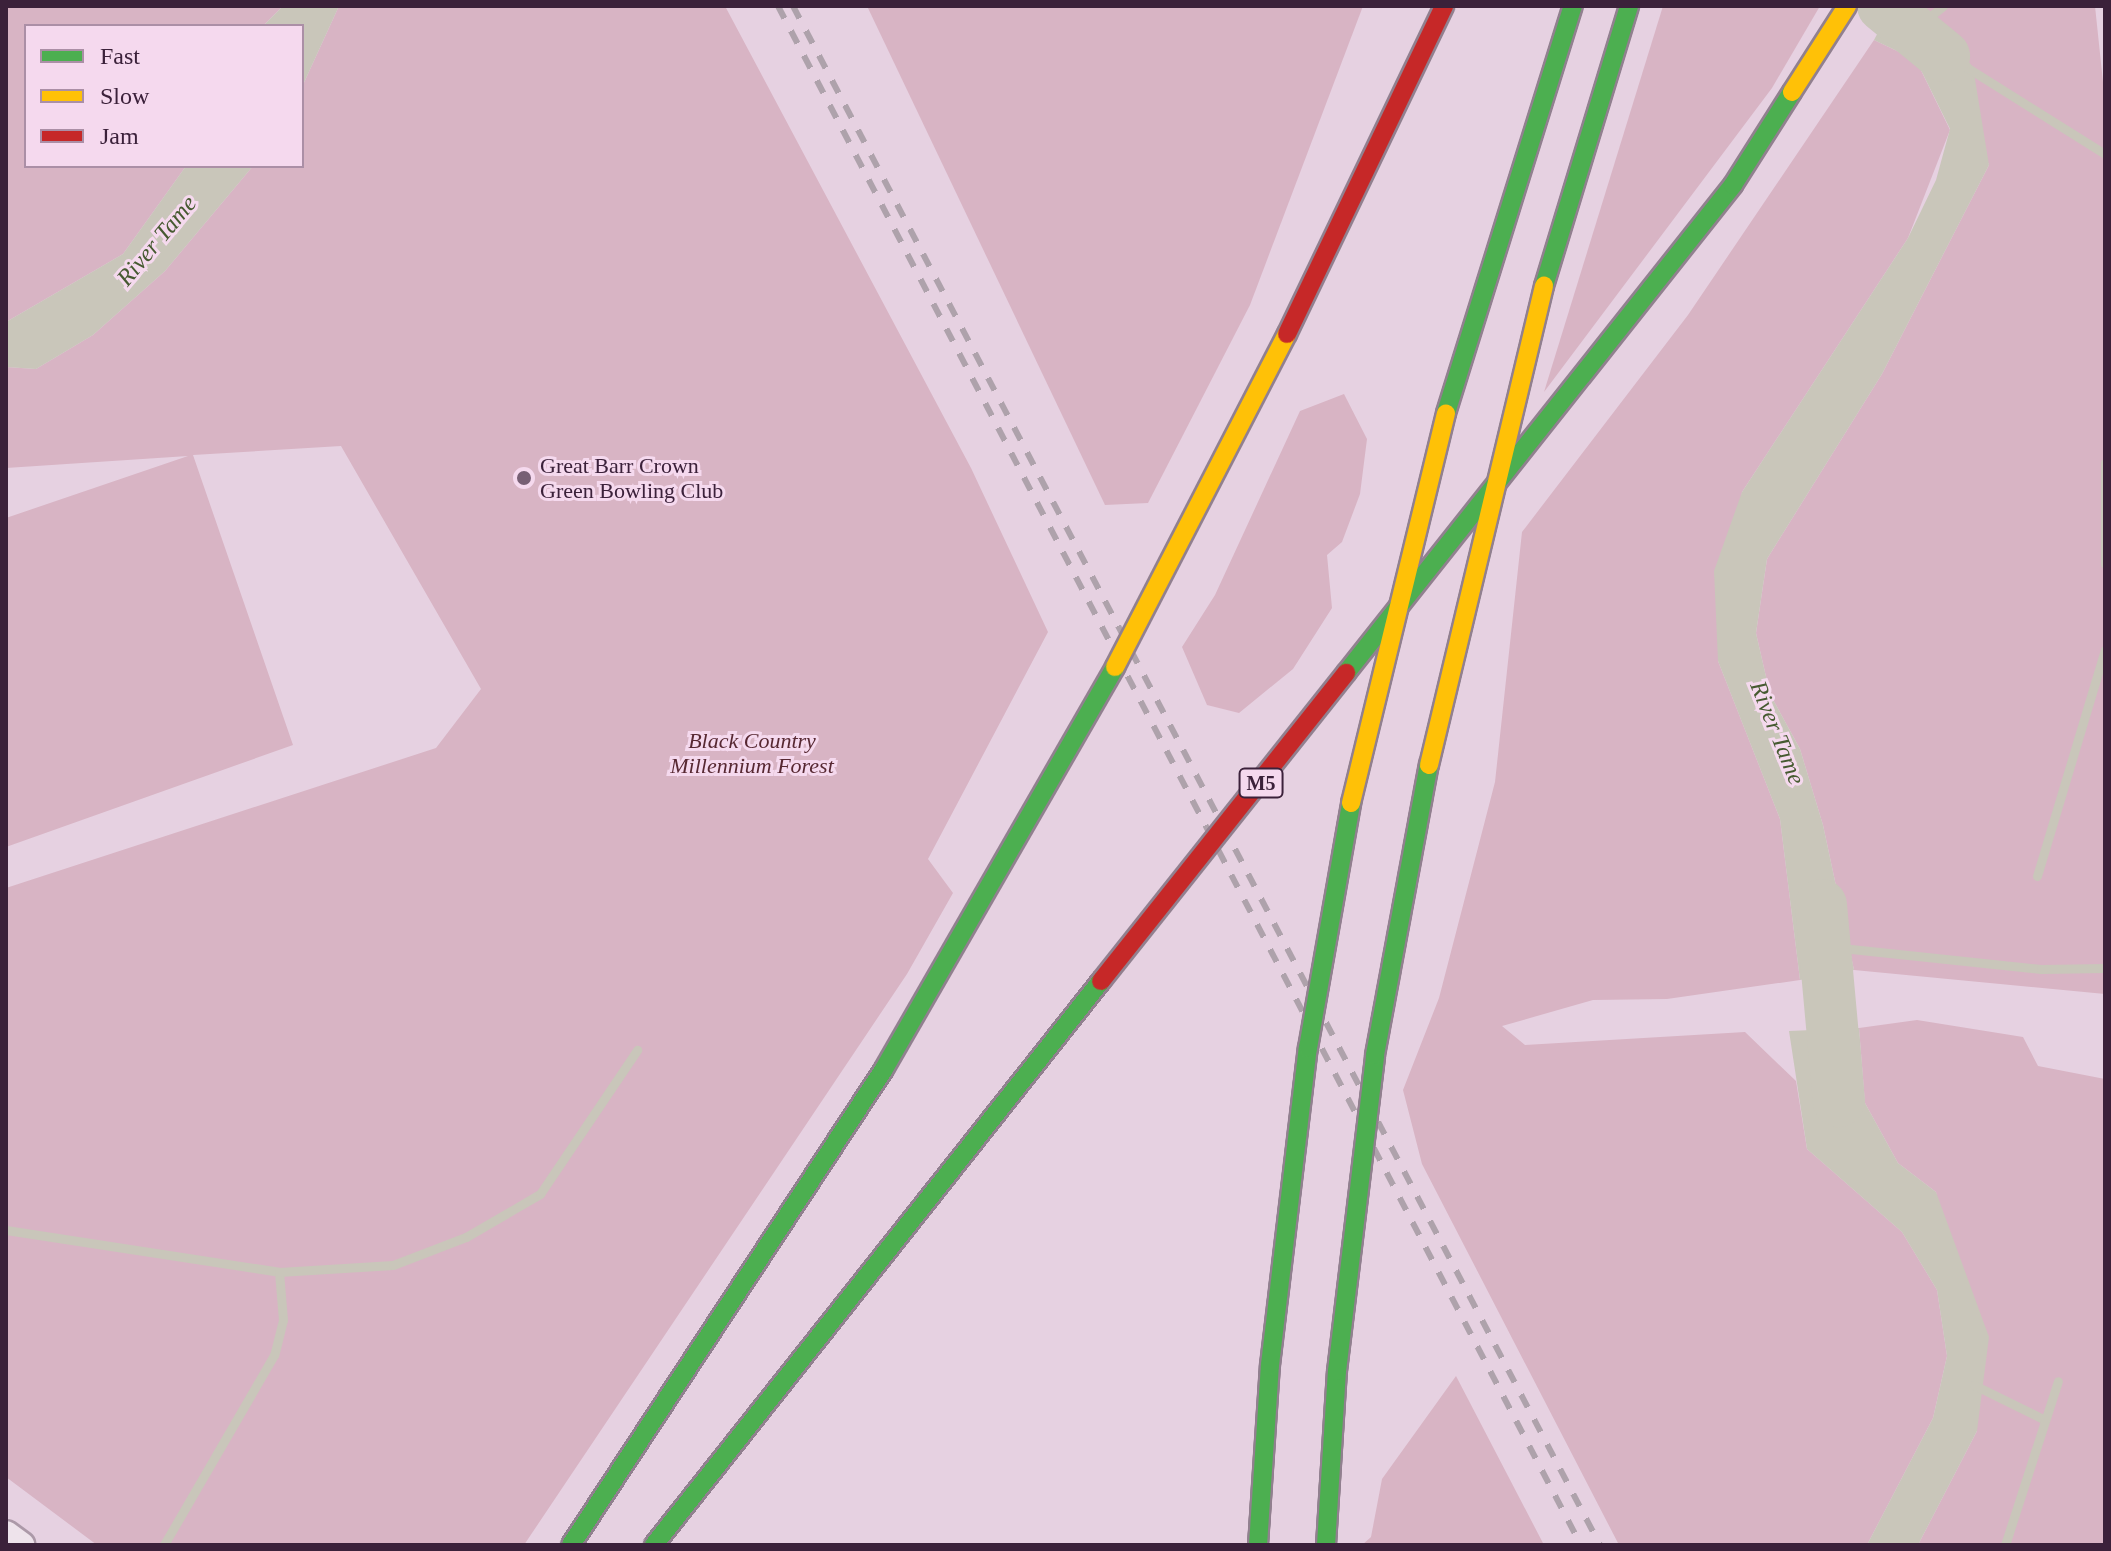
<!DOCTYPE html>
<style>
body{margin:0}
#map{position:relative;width:2111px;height:1551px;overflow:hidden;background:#e6d1e1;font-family:Georgia,serif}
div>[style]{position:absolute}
.green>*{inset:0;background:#d8b4c4}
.water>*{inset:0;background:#c9c6ba}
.stream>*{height:9px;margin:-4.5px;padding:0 4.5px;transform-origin:4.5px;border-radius:4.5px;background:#c9c6ba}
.river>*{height:52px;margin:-26px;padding:0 26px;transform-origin:26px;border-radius:26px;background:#c9c6ba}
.roads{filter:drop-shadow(2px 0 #ac99a8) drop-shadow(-2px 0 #ac99a8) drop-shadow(0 2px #ac99a8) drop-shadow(0 -2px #ac99a8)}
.street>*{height:26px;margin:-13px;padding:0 13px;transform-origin:13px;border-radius:13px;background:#eee3eb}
.rail>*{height:6px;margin-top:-3px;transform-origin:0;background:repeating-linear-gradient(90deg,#aea2ab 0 14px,transparent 0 28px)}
.bridges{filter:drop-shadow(2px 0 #91808f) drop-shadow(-2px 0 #91808f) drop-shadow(0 2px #91808f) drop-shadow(0 -2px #91808f)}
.fast-bridge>*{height:18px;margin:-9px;padding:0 9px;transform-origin:9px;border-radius:9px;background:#4caf50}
.slow-bridge>*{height:18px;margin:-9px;padding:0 9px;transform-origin:9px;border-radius:9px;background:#ffc107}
.jam-bridge>*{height:18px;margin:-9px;padding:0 9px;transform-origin:9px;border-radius:9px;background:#c62828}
.dots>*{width:22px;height:22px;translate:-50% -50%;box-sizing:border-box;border:4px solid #f5d9ee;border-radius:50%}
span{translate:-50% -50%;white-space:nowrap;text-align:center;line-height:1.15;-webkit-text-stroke:6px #f5d9ee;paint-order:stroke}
.shield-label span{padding:2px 6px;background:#f5d9ee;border:2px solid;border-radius:6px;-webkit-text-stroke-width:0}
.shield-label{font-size:20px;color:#3b213a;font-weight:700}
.poi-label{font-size:22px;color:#3b213a}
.left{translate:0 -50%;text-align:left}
.park-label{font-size:22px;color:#572832;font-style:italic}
.water-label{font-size:24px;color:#465a31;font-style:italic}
.frame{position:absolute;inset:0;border:8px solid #3b213a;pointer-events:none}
.legend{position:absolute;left:24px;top:24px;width:280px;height:144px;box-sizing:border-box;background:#f5d9ee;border:2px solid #ab8fa6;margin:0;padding:10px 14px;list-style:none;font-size:24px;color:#3b213a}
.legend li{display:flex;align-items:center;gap:16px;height:40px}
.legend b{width:40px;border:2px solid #ab8fa6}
</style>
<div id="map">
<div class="green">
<i style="clip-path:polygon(6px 6px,283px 6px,263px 26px,26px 26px,26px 166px,186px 166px,123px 254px,6px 322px)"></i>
<i style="clip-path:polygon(339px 6px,725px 6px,971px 468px,1048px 632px,928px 859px,953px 893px,907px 974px,524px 1545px,97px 1545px,6px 1477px,6px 888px,436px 748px,481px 689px,341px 446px,193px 455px,293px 745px,6px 847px,6px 518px,188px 456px,6px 468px,6px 367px,36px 369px,93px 335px,165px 271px,253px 166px,302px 166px,302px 87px)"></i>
<i style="clip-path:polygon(867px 6px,1363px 6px,1250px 305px,1148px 503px,1105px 505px)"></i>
<i style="clip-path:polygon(1663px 6px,1820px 6px,1772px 88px,1544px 392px)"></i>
<i style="clip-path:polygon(1907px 6px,2095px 6px,2105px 101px,2105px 994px,1854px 970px,1823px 825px,1800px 749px,1770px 694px,1756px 633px,1767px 559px,1882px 374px,1989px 165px,1933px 18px)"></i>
<i style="clip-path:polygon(1874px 40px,1916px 60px,1950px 130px,1908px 238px,1742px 492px,1718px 661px,1780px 819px,1800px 980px,1667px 999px,1593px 1000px,1502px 1026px,1525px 1045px,1745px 1032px,1796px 1081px,1807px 1149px,1902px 1232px,1937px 1290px,1947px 1356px,1933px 1418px,1867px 1545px,1619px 1545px,1422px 1164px,1403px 1090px,1439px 998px,1495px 782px,1522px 532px,1688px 315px)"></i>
<i style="clip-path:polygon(1344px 394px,1367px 439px,1360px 494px,1342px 542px,1327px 555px,1332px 608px,1293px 669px,1239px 713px,1207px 705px,1182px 647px,1215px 595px,1300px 411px)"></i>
<i style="clip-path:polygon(1917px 1020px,2023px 1037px,2038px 1066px,2105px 1079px,2105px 1545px,1918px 1545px,1977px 1431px,1936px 1192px,1898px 1163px,1865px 1103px,1859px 1028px)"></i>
<i style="clip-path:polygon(1456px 1376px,1544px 1545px,1362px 1545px,1371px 1537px,1382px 1479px)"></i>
</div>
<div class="water">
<i style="clip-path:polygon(283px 6px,339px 6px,302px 87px,302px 26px,263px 26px)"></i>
<i style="clip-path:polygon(1892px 6px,1933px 18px,1973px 67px,1989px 165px,1882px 374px,1767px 559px,1756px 633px,1770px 694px,1800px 749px,1823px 825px,1854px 970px,1800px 980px,1780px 819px,1718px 661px,1714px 571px,1742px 492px,1908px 238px,1936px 180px,1950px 129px,1916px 60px,1874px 40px)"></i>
<i style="clip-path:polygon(186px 166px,253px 166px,165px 271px,93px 335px,36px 369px,6px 367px,6px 322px,123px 254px)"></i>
<i style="clip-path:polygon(1859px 1028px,1865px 1103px,1898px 1163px,1936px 1192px,1989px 1337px,1977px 1431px,1918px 1545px,1867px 1545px,1933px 1418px,1947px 1356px,1937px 1290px,1902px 1232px,1807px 1149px,1789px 1031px)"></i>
</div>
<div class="stream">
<i style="left:1924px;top:21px;width:24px;rotate:-38deg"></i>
<i style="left:1963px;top:65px;width:168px;rotate:32.1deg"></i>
<i style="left:2105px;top:463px;width:101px;rotate:90deg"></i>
<i style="left:2037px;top:876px;width:236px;rotate:-73.3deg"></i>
<i style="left:1851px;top:949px;width:191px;rotate:6deg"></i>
<i style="left:2041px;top:969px;width:64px;rotate:-0.9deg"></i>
<i style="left:6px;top:1230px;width:276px;rotate:8.7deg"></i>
<i style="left:279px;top:1272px;width:48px;rotate:85.2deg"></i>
<i style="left:283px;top:1320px;width:36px;rotate:104deg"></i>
<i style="left:274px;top:1355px;width:220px;rotate:120.1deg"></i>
<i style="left:279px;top:1272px;width:114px;rotate:-3.5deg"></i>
<i style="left:393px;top:1265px;width:78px;rotate:-21deg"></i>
<i style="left:466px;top:1237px;width:86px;rotate:-30.2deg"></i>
<i style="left:540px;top:1194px;width:174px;rotate:-56deg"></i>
<i style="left:1974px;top:1385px;width:77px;rotate:26.2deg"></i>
<i style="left:2005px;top:1545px;width:172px;rotate:-72.1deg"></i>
</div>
<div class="river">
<i style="left:1883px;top:6px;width:79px;rotate:39.3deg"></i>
<i style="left:1821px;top:905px;width:197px;rotate:84.8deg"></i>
</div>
<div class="roads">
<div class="street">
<i style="left:6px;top:1534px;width:19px;rotate:36deg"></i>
</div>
</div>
<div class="rail">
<i style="left:778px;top:6px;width:1736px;rotate:62.45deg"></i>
<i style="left:793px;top:6px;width:1738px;rotate:62.33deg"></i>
</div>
<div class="bridges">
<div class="fast-bridge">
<i style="left:1544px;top:286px;width:293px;rotate:-73.1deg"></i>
<i style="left:1446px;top:413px;width:426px;rotate:-72.7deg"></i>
<i style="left:1346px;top:673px;width:623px;rotate:-51.58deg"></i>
<i style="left:1733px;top:185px;width:110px;rotate:-57.6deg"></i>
<i style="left:571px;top:1545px;width:570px;rotate:-56.67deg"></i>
<i style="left:884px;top:1069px;width:464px;rotate:-60.1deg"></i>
<i style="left:654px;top:1545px;width:720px;rotate:-51.6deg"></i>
<i style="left:1258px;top:1545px;width:180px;rotate:-86.2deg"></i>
<i style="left:1270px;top:1365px;width:319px;rotate:-83.2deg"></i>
<i style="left:1308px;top:1048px;width:249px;rotate:-80deg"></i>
<i style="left:1326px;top:1545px;width:174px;rotate:-86.4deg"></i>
<i style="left:1337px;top:1371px;width:318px;rotate:-83.1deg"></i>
<i style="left:1375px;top:1055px;width:295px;rotate:-79.5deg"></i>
</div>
<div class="slow-bridge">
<i style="left:1792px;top:92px;width:102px;rotate:-57.4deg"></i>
<i style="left:1115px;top:667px;width:375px;rotate:-62.7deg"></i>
<i style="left:1429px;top:765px;width:493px;rotate:-76.5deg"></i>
<i style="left:1351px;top:803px;width:401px;rotate:-76.3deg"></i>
</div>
<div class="jam-bridge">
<i style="left:1287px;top:334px;width:364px;rotate:-64.4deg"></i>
<i style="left:1101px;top:981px;width:394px;rotate:-51.5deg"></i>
</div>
</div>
<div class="dots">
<i style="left:524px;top:478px;background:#775f74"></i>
</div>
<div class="shield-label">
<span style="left:1261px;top:783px">M5</span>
</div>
<div class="poi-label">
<span class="left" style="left:540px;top:478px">Great Barr Crown<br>Green Bowling Club</span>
</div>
<div class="park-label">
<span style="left:752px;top:753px">Black Country<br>Millennium Forest</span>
</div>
<div class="water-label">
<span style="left:157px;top:241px;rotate:-50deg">River Tame</span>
<span style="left:1777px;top:733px;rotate:68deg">River Tame</span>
</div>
<div class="frame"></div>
<ul class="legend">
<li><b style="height:10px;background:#4caf50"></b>Fast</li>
<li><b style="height:10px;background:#ffc107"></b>Slow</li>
<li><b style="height:10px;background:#c62828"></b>Jam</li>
</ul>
</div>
